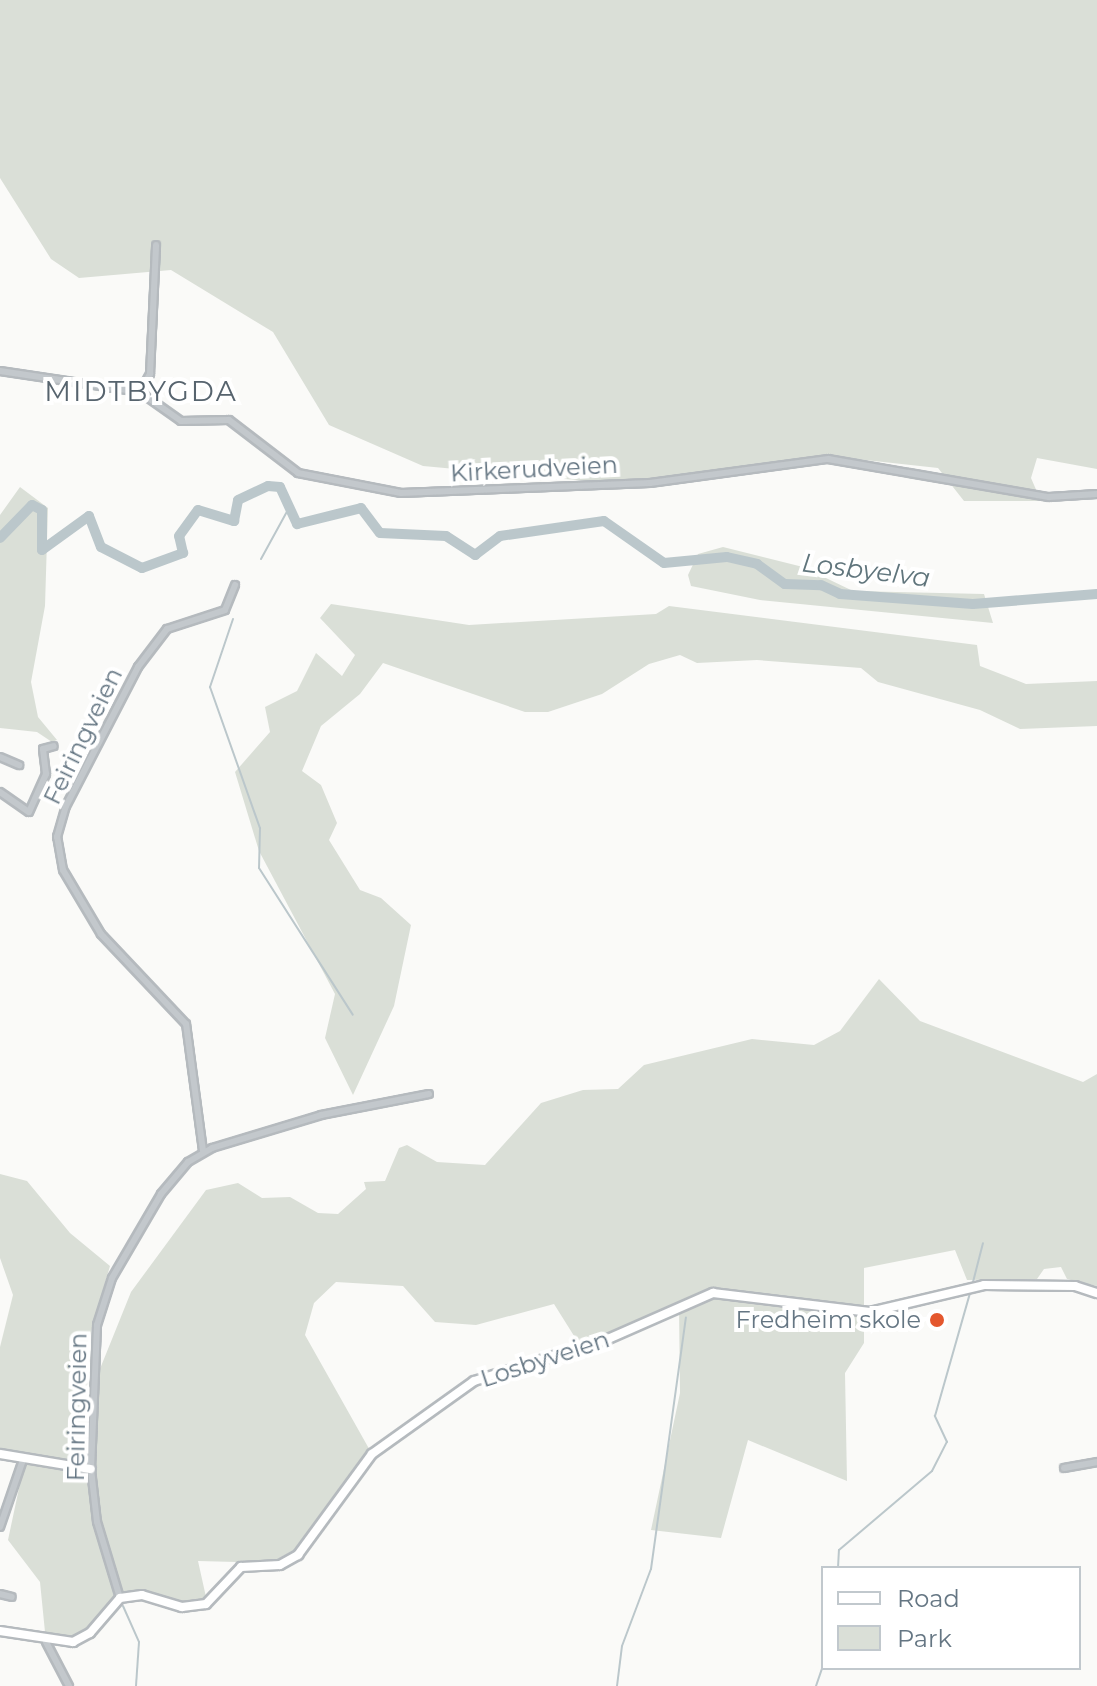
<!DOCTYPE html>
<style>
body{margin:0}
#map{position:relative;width:1097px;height:1686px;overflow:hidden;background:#fafaf8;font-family:Montserrat,sans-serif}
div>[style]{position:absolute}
.green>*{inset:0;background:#dadfd7}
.stream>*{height:2px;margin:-1px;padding:0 1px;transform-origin:1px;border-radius:1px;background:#bbc7cb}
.river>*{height:10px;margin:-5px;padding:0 5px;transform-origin:5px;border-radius:5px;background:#bbc7cb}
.roads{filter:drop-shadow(2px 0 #b5babe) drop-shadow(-2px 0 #b5babe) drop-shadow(0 2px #b5babe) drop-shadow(0 -2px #b5babe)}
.minor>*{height:6px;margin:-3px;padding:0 3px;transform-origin:3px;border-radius:3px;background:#c3c8cc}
.major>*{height:8px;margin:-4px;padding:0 4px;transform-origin:4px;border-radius:4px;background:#fff}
.dots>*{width:22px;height:22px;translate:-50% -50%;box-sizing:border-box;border:4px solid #fff;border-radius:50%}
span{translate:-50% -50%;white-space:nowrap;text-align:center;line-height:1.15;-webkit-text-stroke:8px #fff;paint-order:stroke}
.street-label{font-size:24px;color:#657683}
.poi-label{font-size:24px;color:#657683}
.right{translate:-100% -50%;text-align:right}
.water-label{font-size:26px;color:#60757c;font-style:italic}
.quarter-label{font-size:28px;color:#57646e;letter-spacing:2px}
.legend{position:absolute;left:821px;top:1566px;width:260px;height:104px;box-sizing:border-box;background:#fff;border:2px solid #c1c8cd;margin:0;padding:10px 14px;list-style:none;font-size:24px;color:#657683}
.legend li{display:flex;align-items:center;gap:16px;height:40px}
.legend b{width:40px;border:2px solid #c1c8cd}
</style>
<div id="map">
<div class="green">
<i style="clip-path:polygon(0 0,1097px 0,1097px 469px,1037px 458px,1031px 478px,1041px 501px,964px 501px,938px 468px,847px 458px,610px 483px,423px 466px,329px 425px,273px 332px,171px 270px,79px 278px,51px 259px,0 178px)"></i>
<i style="clip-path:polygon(20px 487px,48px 508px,45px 606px,31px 682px,38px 717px,57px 740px,52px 742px,37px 732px,0 728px,0 515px)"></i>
<i style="clip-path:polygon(723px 547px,803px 567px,853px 591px,984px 594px,993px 623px,760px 600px,691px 586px,688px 575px,698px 554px)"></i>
<i style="clip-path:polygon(331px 604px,469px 625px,656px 614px,669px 606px,977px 645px,980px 666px,1026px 684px,1097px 681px,1097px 726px,1020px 729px,980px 710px,878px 682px,861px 668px,757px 660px,697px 663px,680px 655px,649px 664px,602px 694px,548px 712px,525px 712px,383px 663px,360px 694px,321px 726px,302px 771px,321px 785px,337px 823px,329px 840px,360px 890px,381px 898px,411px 925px,394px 1006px,353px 1095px,325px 1038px,335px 994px,259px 851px,235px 772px,270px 732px,265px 707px,297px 691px,316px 653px,342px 676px,355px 655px,320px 618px)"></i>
<i style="clip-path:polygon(879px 979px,920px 1021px,1083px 1082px,1097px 1074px,1097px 1286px,1067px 1279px,1061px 1267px,1044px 1269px,1037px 1279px,967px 1280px,955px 1250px,864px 1268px,864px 1343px,845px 1373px,847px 1481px,748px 1440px,721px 1538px,651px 1530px,680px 1393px,679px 1308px,581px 1347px,554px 1304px,476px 1325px,435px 1322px,403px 1286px,336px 1282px,314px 1303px,305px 1335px,372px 1454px,299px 1547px,271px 1563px,198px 1561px,206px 1597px,192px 1611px,149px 1595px,122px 1594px,90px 1635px,46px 1642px,40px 1582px,8px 1540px,25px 1460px,0 1454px,0 1347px,13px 1295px,0 1258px,0 1174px,27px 1181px,70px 1233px,110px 1266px,88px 1342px,87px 1401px,131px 1292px,206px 1190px,238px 1183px,262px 1198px,290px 1197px,318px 1213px,338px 1214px,366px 1189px,364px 1182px,385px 1181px,399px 1148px,407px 1145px,437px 1162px,485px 1165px,541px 1103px,583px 1090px,618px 1089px,644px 1065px,752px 1039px,814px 1045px,840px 1031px)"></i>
</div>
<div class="stream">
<i style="left:261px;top:559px;width:60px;rotate:-61.3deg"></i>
<i style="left:233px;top:619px;width:72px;rotate:108.7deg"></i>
<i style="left:210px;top:687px;width:150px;rotate:70.5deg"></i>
<i style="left:260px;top:828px;width:40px;rotate:91.4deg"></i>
<i style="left:259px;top:868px;width:174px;rotate:57.4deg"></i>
<i style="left:973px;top:1282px;width:40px;rotate:-75.6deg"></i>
<i style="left:838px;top:1568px;width:18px;rotate:-87deg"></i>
<i style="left:839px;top:1550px;width:122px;rotate:-40.3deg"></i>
<i style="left:932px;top:1471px;width:33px;rotate:-63deg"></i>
<i style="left:947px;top:1442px;width:29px;rotate:-115deg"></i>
<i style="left:935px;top:1416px;width:128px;rotate:-74.1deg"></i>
<i style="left:123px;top:1606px;width:39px;rotate:66deg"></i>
<i style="left:139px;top:1642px;width:44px;rotate:93.9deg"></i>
<i style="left:617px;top:1686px;width:40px;rotate:-82.9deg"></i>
<i style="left:622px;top:1646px;width:82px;rotate:-69.4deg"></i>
<i style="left:651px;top:1569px;width:254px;rotate:-82.1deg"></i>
<i style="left:816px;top:1686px;width:21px;rotate:-71deg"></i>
</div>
<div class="river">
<i style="left:0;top:538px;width:46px;rotate:-45.9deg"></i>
<i style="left:32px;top:505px;width:11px;rotate:27deg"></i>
<i style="left:42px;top:510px;width:40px;rotate:90deg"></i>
<i style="left:42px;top:550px;width:58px;rotate:-35.9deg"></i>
<i style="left:89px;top:516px;width:33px;rotate:69deg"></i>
<i style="left:101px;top:547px;width:46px;rotate:27.1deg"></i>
<i style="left:142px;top:568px;width:44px;rotate:-20.1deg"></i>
<i style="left:183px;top:553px;width:17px;rotate:-103deg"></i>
<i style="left:179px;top:536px;width:32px;rotate:-54deg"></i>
<i style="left:198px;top:510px;width:38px;rotate:17deg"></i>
<i style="left:234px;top:521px;width:21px;rotate:-79deg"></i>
<i style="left:238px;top:500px;width:33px;rotate:-25deg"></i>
<i style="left:268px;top:486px;width:12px;rotate:5deg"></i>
<i style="left:280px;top:487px;width:41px;rotate:65.3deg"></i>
<i style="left:297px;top:524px;width:66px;rotate:-14deg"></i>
<i style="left:361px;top:508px;width:31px;rotate:53deg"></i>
<i style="left:380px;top:533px;width:66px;rotate:2.6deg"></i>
<i style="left:446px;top:536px;width:35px;rotate:33deg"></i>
<i style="left:475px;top:555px;width:31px;rotate:-37deg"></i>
<i style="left:500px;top:536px;width:105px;rotate:-8.2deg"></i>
<i style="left:604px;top:521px;width:73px;rotate:35deg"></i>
<i style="left:664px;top:563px;width:63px;rotate:-5.4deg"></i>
<i style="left:727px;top:557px;width:31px;rotate:13deg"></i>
<i style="left:757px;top:564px;width:34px;rotate:36deg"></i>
<i style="left:785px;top:584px;width:36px;rotate:2deg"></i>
<i style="left:821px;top:585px;width:21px;rotate:25deg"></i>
<i style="left:840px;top:594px;width:133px;rotate:4.3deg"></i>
<i style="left:973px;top:604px;width:124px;rotate:-4.6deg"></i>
</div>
<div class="roads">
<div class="minor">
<i style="left:0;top:371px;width:142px;rotate:8.5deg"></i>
<i style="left:140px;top:392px;width:50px;rotate:35.3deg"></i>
<i style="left:181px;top:421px;width:48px;rotate:-1.2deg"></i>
<i style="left:229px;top:420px;width:87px;rotate:37.5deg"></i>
<i style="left:298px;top:473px;width:105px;rotate:11deg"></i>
<i style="left:401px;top:493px;width:249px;rotate:-2.3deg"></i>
<i style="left:650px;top:483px;width:180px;rotate:-7.7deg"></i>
<i style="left:828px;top:459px;width:224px;rotate:9.8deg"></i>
<i style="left:1049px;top:497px;width:48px;rotate:-3.6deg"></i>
<i style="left:140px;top:392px;width:21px;rotate:-61deg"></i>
<i style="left:150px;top:374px;width:129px;rotate:-87.3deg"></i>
<i style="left:0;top:757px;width:21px;rotate:23deg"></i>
<i style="left:0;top:792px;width:35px;rotate:35deg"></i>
<i style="left:29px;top:812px;width:42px;rotate:-65.9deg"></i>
<i style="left:46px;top:774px;width:25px;rotate:-97deg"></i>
<i style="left:43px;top:749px;width:11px;rotate:-15deg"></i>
<i style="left:203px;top:1151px;width:128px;rotate:-97.6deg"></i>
<i style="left:186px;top:1024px;width:124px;rotate:-133.4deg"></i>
<i style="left:101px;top:934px;width:74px;rotate:-120.7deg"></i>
<i style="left:63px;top:870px;width:34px;rotate:-100deg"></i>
<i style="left:57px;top:837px;width:32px;rotate:-74deg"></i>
<i style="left:66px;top:806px;width:157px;rotate:-62.6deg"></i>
<i style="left:138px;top:667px;width:48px;rotate:-52.7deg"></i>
<i style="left:167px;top:629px;width:61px;rotate:-18.1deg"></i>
<i style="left:225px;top:610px;width:27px;rotate:-68deg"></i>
<i style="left:1064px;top:1468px;width:34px;rotate:-10deg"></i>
<i style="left:0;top:1527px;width:71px;rotate:-71.1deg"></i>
<i style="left:0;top:1594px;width:12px;rotate:14deg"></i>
<i style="left:120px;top:1598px;width:79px;rotate:-106.8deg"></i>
<i style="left:97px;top:1522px;width:53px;rotate:-96.5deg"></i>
<i style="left:91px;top:1469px;width:144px;rotate:-87.6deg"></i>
<i style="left:97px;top:1325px;width:49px;rotate:-72.3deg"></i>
<i style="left:112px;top:1278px;width:97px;rotate:-59.7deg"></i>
<i style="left:161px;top:1194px;width:42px;rotate:-49.8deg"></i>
<i style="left:188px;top:1162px;width:28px;rotate:-30deg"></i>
<i style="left:212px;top:1148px;width:114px;rotate:-16.8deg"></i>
<i style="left:321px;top:1115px;width:110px;rotate:-11deg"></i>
<i style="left:46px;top:1642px;width:50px;rotate:62.4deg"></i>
</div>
<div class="major">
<i style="left:0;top:1454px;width:92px;rotate:9.4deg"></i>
<i style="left:0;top:1631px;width:74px;rotate:8.6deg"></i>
<i style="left:73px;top:1642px;width:19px;rotate:-28deg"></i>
<i style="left:90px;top:1633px;width:46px;rotate:-49.4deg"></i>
<i style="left:120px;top:1598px;width:22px;rotate:-8deg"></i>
<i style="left:142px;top:1595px;width:42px;rotate:16.7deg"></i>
<i style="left:182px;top:1607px;width:24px;rotate:-7deg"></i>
<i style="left:206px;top:1604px;width:51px;rotate:-46.6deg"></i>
<i style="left:241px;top:1567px;width:39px;rotate:-3deg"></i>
<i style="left:280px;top:1565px;width:21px;rotate:-29deg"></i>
<i style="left:298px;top:1555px;width:125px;rotate:-53.8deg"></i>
<i style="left:372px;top:1454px;width:125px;rotate:-35.6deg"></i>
<i style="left:474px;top:1381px;width:140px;rotate:-17.4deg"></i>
<i style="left:608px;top:1339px;width:115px;rotate:-23.7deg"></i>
<i style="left:713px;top:1293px;width:158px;rotate:6.9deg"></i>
<i style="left:870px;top:1312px;width:117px;rotate:-13.3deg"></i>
<i style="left:984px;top:1285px;width:91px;rotate:0.6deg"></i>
<i style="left:1075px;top:1286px;width:23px;rotate:18deg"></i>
</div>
</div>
<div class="dots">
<i style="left:937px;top:1320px;background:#e4572e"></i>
</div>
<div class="street-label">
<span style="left:534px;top:469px;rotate:-3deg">Kirkerudveien</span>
<span style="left:83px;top:736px;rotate:-64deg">Feiringveien</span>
<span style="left:545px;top:1359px;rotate:-18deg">Losbyveien</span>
<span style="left:77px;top:1407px;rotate:-89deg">Feiringveien</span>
</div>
<div class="poi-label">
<span class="right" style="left:921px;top:1320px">Fredheim skole</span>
</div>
<div class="water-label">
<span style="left:866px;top:571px;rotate:7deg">Losbyelva</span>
</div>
<div class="quarter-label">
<span style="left:141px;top:391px">MIDTBYGDA</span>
</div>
<ul class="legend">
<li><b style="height:10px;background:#fff"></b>Road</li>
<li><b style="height:22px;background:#dadfd7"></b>Park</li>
</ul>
</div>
